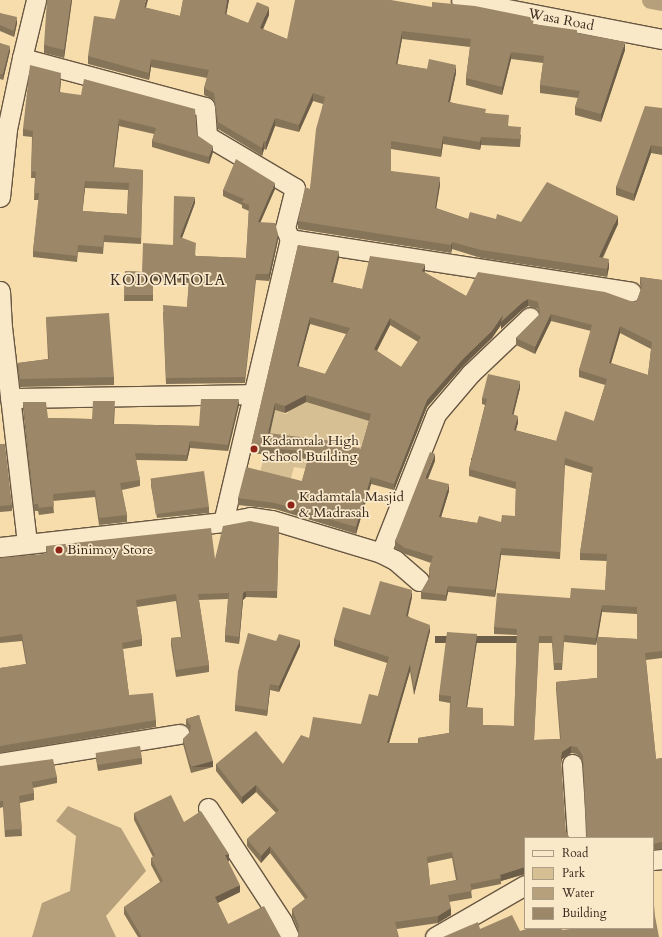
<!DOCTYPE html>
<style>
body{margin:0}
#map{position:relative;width:662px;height:937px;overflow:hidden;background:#f7ddac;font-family:Cardo,serif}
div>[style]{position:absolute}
.green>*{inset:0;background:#d7bf94}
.water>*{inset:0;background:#b6a07c}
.canal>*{height:18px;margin:-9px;padding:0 9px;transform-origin:9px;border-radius:9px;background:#b6a07c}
.roads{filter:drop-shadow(1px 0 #685742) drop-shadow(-1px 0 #685742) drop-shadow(0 1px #685742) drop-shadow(0 -1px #685742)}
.minor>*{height:19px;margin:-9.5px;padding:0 9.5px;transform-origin:9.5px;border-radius:9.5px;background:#fae9c9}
.wall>*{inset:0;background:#867459}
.shaded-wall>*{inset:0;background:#6d5e49;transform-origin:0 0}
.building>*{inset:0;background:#9c8768;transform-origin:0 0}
.dots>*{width:11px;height:11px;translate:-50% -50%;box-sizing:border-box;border:2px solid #fae9c9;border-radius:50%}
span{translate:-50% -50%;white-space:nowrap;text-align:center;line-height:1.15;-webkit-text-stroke:3.5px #fae9c9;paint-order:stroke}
.street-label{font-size:14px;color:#392a1f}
.poi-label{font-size:14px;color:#392a1f}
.left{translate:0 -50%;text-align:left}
.neighbourhood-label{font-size:15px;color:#392a1f;letter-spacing:1px}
.legend{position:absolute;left:524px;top:837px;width:130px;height:92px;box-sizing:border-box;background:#fae9c9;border:1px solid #ad9d85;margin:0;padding:5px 7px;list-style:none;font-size:12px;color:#392a1f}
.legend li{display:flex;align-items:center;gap:8px;height:20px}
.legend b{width:20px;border:1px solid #ad9d85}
</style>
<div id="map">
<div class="green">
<i style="clip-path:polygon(300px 400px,379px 424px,362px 452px,326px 472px,294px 467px,289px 485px,259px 477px,275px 410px,286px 414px)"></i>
</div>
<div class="water">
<i style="clip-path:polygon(68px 806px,121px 828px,146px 871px,106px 916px,116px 937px,32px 937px,42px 903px,70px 891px,76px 836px,56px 821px)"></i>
</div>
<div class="canal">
<i style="left:651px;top:0;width:11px;rotate:10deg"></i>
</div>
<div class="roads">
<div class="minor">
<i style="left:461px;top:0;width:205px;rotate:11deg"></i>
<i style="left:22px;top:58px;width:60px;rotate:-76.4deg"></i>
<i style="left:0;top:197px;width:68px;rotate:-84.1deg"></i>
<i style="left:7px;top:129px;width:73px;rotate:-78.1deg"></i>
<i style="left:22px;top:58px;width:189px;rotate:15deg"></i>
<i style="left:205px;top:107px;width:29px;rotate:86deg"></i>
<i style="left:207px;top:136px;width:102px;rotate:30.6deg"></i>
<i style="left:295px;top:188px;width:41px;rotate:104deg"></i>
<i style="left:285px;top:228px;width:12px;rotate:66deg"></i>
<i style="left:290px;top:239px;width:291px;rotate:103.3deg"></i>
<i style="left:223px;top:522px;width:224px;rotate:173.6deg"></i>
<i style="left:290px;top:239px;width:345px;rotate:8.8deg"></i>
<i style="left:0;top:291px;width:36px;rotate:87deg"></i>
<i style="left:2px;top:327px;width:217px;rotate:83.4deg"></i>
<i style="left:10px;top:398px;width:243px;rotate:-0.9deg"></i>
<i style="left:223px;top:522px;width:27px;rotate:-10deg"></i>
<i style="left:250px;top:517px;width:22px;rotate:8deg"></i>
<i style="left:272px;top:520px;width:114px;rotate:16.8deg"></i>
<i style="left:381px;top:553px;width:16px;rotate:27deg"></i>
<i style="left:395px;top:560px;width:32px;rotate:41deg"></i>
<i style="left:381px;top:553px;width:149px;rotate:-68.4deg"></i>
<i style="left:436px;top:414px;width:54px;rotate:-49.5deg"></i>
<i style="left:471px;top:373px;width:81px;rotate:-43.5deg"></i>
<i style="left:0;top:763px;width:182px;rotate:-9.2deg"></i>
<i style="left:572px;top:764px;width:74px;rotate:86.1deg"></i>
<i style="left:208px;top:808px;width:135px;rotate:56.8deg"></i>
<i style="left:282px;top:921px;width:17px;rotate:66deg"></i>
<i style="left:653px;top:860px;width:9px;rotate:-6deg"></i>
<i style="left:435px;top:937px;width:104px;rotate:-30deg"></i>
</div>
</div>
<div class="wall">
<i style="clip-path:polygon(72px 0,64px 58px,44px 53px,44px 45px)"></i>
<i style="clip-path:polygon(183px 0,229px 0,226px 14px,248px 23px,269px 15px,263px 29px,287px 39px,432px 7px,534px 24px,577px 33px,625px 50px,601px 122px,575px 115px,575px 107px,578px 98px,540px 93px,540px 85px,543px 63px,511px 59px,502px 95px,466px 85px,466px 78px,470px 47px,402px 39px,397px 64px,427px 69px,456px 73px,450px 102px,486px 113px,509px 126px,521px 135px,520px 147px,481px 145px,480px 150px,443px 144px,441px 157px,391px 149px,391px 171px,440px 185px,436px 208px,468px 219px,496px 219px,521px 222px,618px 224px,603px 258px,609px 267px,607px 277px,481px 258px,452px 249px,451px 253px,298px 229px,298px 221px,310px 189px,323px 104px,313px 101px,299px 132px,275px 126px,266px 150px,264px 149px,262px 156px,218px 129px,214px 100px,204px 95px,204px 88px,207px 78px,151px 67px,149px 80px,88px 64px,88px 56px,115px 19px,146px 8px,180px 16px)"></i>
<i style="clip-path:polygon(0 13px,17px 23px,14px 37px,0 31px)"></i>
<i style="clip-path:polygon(0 43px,10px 51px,3px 80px,0 79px)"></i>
<i style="clip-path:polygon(evenodd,61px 80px,60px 92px,197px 135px,213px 152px,209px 164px,152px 147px,152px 141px,154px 134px,119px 126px,114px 168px,143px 170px,141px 244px,104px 242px,103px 254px,78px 252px,77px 262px,33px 257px,33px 251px,39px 200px,34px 200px,35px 178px,31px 178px,32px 137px,23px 136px,23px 129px,61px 80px,85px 188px,128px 190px,127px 214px,82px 211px,85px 188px)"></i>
<i style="clip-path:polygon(662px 108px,662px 155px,651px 153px,634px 201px,616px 195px,616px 187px)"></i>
<i style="clip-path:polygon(275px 189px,260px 222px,278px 240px,269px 281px,256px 280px,245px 383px,166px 384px,163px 312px,187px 307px,189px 283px,153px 281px,153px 301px,124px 301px,125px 271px,142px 272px,173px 245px,195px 203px,182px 238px,196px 256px,246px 258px,249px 211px,242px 208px,242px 205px,223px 196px,223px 190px)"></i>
<i style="clip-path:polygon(evenodd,298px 245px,339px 258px,333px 283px,362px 289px,425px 271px,424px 272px,466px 296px,636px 303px,641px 289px,640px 284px,640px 277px,662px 280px,662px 658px,646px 660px,656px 759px,662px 758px,662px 849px,653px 850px,653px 838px,586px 837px,583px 763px,577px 754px,571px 753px,562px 759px,561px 763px,525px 838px,525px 874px,501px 881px,501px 884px,471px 890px,472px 898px,449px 902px,451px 915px,438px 923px,397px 929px,298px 936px,299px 932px,292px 916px,292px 909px,305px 899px,270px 853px,261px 863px,247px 846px,247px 839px,276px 813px,256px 792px,242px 804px,216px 771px,216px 764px,283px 764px,309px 738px,361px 724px,378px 696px,387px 663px,334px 646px,334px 639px,370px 615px,412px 597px,408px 616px,430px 631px,414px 695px,410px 671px,389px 743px,418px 743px,418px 738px,449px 733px,450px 703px,439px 701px,439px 695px,477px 641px,467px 707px,483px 715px,483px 725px,514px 726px,517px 635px,494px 634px,494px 627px,570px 598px,605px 590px,607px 561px,580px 560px,580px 553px,592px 473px,565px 465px,560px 559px,501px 555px,495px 597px,448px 592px,446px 601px,421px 599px,421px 592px,429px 578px,429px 569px,431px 563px,405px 554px,395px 548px,395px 541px,435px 461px,428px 479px,449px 491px,441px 517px,477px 523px,501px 522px,515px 516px,516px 489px,469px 476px,469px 469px,485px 405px,482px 404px,482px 398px,520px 388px,513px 415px,518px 423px,515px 430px,556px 441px,594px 421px,605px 385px,579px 377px,579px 370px,591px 331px,551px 321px,535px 354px,516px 345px,516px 338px,539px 315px,538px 309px,528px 306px,523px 309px,501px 329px,501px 325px,492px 338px,463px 366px,427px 407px,394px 490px,371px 484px,356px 534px,275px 509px,238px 505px,238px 498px,302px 481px,308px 459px,251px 453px,251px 446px,298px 245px,310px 324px,346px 334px,325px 374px,298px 366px,310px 324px,298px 245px,390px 325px,418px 342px,401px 367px,377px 351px,390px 325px,298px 245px,620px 333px,651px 349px,648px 375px,611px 363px,620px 333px,298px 245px,306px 402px,369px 421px,361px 449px,270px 434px,275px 410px,285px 413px,306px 402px,298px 245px,602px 612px,637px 614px,637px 639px,598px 637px,602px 612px,298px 245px,597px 638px,597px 678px,556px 682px,556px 689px,560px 739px,534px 740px,539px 643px,552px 643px,554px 670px,562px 670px,564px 642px,596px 645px,597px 638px,298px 245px,452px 858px,456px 880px,430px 885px,428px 863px,452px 858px)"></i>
<i style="clip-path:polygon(46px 317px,114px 377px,114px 385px,20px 387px,18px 371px,18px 363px,48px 359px)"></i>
<i style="clip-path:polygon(23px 402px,48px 418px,92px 419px,115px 407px,114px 424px,199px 426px,239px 405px,228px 451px,190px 448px,187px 461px,136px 460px,140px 480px,140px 486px,122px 490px,127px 515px,127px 522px,99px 525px,95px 497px,53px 501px,54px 513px,39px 515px,38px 511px,34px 511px,23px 409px)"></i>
<i style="clip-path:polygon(0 444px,12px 505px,12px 511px,0 512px)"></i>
<i style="clip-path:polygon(151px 480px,209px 507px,209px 513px,157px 518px,151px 486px)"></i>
<i style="clip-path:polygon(279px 527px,277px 598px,246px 597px,243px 600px,239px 644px,225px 642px,225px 635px,228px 599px,199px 600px,209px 665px,209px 672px,176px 677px,171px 645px,171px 638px,181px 637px,176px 601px,137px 607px,142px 639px,142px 646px,123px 649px,129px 695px,156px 720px,156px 727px,0 753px,0 668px,26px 664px,22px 641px,0 643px,0 558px,46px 554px,46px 546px,215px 559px)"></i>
<i style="clip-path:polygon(276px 641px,300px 646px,279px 692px,270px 690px,267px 716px,235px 711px,235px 705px)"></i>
<i style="clip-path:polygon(199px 715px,213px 767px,191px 773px,183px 744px,183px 739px,190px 732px,186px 725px,186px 719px)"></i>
<i style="clip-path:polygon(96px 753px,142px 758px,142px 764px,98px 771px,96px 759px)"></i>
<i style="clip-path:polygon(0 766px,57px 777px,57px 783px,33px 788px,34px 793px,34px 800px,20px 803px,22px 836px,5px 837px,3px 807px,0 808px)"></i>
<i style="clip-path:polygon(134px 813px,184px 822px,229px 861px,228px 861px,240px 892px,218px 903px,228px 924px,281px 937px,138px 937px,124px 914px,124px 907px,160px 882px,151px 865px,151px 858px,153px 857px,134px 820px)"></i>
</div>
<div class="shaded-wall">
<i style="clip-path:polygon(71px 0,72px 0,64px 58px,64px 50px)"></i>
<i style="clip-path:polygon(146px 0,148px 0,144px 15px,144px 7px)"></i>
<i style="clip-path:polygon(227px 0,229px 0,225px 22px,225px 14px)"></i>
<i style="clip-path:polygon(269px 7px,269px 15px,260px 36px,260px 28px)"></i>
<i style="clip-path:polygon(17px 17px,17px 23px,14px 37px,14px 31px)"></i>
<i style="clip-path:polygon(402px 31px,402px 39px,396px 72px,396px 64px)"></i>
<i style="clip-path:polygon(625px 42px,625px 50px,601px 122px,601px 114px)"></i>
<i style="clip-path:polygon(10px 46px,10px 51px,3px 80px,3px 74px)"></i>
<i style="clip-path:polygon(511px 52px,511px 59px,502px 95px,502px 87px)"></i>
<i style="clip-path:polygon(151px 59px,151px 67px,149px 80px,149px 73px)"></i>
<i style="clip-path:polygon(456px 65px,456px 73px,448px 110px,448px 102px)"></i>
<i style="clip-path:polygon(61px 73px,61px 80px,59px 98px,59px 92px)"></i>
<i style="clip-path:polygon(313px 93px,313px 101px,299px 132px,299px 125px)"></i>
<i style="clip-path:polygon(275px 118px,275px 126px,266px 150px,266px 142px)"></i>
<i style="clip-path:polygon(119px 119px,119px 126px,113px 174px,113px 167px)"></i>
<i style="clip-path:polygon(443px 136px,443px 144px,441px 157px,441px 149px)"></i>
<i style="clip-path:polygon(481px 137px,481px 145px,480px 150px,480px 142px)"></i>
<i style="clip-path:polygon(264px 141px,264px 149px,262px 156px,262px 148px)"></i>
<i style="clip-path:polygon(651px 145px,651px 153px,634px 201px,634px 194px)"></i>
<i style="clip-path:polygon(213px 146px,213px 152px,209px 164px,209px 157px)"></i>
<i style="clip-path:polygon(440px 177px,440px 185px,435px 216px,435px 208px)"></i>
<i style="clip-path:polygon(85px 181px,85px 188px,82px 217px,82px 211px)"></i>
<i style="clip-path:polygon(275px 183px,275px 189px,258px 228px,258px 222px)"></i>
<i style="clip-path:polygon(195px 197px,195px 203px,180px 243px,180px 237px)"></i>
<i style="clip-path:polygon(618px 216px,618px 224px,599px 264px,599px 257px)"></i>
<i style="clip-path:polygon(278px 234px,278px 240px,269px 281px,269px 274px)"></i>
<i style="clip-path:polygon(452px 242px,452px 249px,451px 253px,451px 245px)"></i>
<i style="clip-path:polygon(339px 251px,339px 258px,331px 289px,331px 282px)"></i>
<i style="clip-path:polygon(609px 259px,609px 267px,607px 277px,607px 269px)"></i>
<i style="clip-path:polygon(425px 264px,425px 271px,422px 278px,422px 271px)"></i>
<i style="left:256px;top:274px;width:6px;height:104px;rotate:90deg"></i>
<i style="clip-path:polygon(528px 299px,528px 306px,523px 309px,501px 329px,501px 325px,492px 338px,463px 366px,427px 407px,394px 490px,394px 484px,427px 400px,463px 359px,503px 315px,523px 302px)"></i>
<i style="clip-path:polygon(551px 314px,551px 321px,535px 354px,535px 347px)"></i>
<i style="clip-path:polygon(310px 317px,310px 324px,297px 372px,297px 366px)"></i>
<i style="clip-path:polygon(390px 318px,390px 325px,374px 356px,374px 349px)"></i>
<i style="clip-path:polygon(620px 326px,620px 333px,609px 370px,609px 363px)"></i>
<i style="clip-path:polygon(520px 381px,520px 388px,512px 421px,512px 414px)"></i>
<i style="clip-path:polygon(306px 395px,306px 402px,285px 413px,285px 406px)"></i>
<i style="clip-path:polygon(239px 399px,239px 405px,228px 451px,228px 445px)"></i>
<i style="clip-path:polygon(275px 403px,275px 410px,268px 440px,268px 433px)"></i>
<i style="clip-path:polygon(518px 416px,518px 423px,514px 437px,514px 430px)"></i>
<i style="clip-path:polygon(190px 441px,190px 448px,187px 461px,187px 455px)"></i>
<i style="clip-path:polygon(435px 454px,435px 461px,425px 485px,425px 478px)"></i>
<i style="left:565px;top:458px;width:7px;height:94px;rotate:90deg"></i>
<i style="clip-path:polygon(371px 477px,371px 484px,356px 534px,356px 527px)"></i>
<i style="clip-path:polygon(449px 484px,449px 491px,439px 524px,439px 517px)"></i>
<i style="clip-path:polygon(501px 548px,501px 555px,495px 597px,495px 590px)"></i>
<i style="clip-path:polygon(448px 586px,448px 592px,446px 601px,446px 595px)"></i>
<i style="clip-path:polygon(412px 590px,412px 597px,406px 622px,406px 616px)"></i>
<i style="clip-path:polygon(246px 591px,246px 597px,243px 600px,239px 644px,239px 637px,243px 593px)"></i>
<i style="clip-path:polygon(602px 605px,602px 612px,596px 645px,596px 638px)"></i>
<i style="clip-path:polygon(430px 625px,430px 631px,414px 695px,414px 688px)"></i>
<i style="clip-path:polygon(477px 634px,477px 641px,466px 714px,466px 707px)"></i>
<i style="left:539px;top:636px;width:7px;height:104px;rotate:90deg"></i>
<i style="clip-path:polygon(300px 640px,300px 646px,279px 692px,279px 686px)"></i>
<i style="clip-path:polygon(410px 664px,410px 671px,387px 750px,387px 743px)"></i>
<i style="clip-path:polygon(270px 684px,270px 690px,267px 716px,267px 710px)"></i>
<i style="clip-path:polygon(571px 746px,571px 753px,562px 759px,561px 764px,561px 757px,562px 752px)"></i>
<i style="left:213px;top:761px;width:6px;height:23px;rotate:90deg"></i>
<i style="clip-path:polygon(256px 785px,256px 792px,242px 804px,242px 797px)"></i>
<i style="clip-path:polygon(270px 846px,270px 853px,261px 863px,261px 856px)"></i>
<i style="clip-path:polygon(229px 854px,229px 861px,225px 862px,225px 855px)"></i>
<i style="clip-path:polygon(525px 867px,525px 874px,501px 881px,500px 875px)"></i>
<i style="clip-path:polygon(240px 885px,240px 892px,215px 904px,215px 897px)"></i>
<i style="clip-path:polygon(451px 908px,451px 915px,438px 923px,438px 916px)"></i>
</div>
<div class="building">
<i style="clip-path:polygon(47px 0,71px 0,64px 50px,44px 45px)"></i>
<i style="clip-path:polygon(120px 0,146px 0,144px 7px,180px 16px,183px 0,227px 0,225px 14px,248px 23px,257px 2px,269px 7px,260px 28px,287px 39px,295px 0,391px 0,432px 7px,432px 2px,475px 6px,534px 18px,533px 24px,577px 30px,577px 33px,625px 42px,601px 114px,575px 107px,580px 91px,540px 85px,544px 56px,511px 52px,502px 87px,466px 78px,471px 39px,402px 31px,396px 64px,427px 69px,429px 59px,456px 65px,448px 102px,486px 109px,485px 113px,509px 115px,508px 126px,521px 127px,520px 139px,481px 137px,480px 142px,443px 136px,441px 149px,391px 141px,391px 171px,440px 177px,435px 208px,468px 219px,470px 212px,496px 219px,497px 214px,521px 222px,547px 182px,618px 216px,599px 257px,609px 259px,607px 269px,481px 250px,452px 242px,451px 245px,298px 221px,305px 187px,310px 189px,316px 129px,325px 97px,313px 93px,299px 125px,275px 118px,266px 142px,264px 141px,262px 148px,218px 122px,214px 93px,204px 88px,209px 70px,151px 59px,149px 73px,88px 56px,94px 16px,115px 19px)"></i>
<i style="clip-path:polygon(0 13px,17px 17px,14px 31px,0 25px)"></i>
<i style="clip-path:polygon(0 43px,10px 46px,3px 74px,0 74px)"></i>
<i style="clip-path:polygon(evenodd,30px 65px,61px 73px,59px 92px,81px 95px,84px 79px,195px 109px,197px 135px,213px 146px,209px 157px,152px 141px,156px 128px,119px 119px,113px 167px,143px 170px,141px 238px,104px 235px,103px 247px,78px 245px,77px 256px,33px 251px,39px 193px,34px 193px,36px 172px,31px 171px,33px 131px,23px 129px,30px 65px,85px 181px,129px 183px,127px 214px,82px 211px,85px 181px)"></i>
<i style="clip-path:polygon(645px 106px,662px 108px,662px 147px,651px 145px,634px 194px,616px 187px)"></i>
<i style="clip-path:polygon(236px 159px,275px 183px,258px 222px,275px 223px,278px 234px,269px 274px,256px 274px,245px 377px,166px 378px,163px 305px,187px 307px,189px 277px,153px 275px,153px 295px,124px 295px,125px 271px,142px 272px,143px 243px,173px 245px,174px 196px,195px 197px,180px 237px,196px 243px,195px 256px,246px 258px,249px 205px,242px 202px,244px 199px,223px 190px)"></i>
<i style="clip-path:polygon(evenodd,298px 245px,339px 251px,331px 282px,362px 289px,370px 256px,425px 264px,422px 271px,466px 296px,478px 272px,605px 292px,636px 303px,642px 286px,640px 277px,662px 280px,662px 651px,645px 653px,656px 759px,662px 758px,662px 842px,653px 844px,653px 838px,584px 838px,587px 836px,583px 756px,577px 747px,571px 746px,562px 752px,561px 757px,566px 832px,570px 838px,525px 838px,525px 867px,500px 875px,501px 878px,470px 884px,472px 891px,448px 895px,451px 908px,438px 916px,395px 922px,399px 937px,297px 937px,298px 936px,299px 926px,292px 909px,308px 897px,270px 846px,261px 856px,247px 839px,279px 810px,256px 785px,242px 797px,216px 764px,256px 731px,283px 764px,301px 735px,309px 738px,313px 717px,361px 724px,369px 694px,378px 696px,389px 657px,334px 639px,343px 607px,370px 615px,380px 581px,412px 590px,406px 616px,430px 625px,414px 688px,410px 664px,387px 743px,419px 743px,418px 738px,449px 733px,451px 696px,439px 695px,447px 632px,477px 634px,466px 707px,483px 708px,483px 725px,514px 726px,517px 629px,494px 627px,497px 593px,570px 598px,571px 588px,605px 590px,607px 554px,580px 553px,593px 467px,565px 458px,560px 552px,501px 548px,495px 590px,448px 586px,446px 595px,421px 592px,430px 577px,429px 569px,433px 556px,405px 548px,395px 541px,430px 452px,435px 454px,425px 478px,449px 484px,439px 517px,477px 523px,479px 516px,501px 522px,502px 515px,515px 516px,516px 482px,469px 469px,487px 399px,482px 398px,488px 374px,520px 381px,512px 414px,518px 416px,514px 430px,556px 441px,565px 411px,594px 421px,607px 379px,579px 370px,592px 325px,551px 314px,535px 347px,516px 338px,540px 314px,538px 302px,528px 299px,523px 302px,501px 322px,503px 315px,492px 331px,463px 359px,427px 400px,394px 484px,371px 477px,356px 527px,275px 503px,238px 498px,246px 467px,302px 481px,310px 452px,251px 446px,298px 245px,310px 317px,350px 328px,325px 374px,297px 366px,310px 317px,298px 245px,390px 318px,421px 337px,401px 367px,374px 349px,390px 318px,298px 245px,620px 326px,652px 342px,648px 375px,609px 363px,620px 326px,298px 245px,306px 395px,371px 414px,361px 449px,333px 441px,268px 433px,275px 403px,285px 406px,306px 395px,298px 245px,602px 605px,637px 607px,637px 639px,597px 637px,597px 678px,556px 682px,561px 739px,534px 740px,539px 636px,552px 636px,554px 663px,562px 663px,564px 635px,596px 638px,602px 605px,298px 245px,452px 852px,458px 880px,430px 885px,427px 857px,452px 852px)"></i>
<i style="clip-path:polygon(109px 313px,114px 377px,20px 379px,18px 363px,49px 359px,46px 317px)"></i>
<i style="clip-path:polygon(201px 399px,239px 399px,228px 445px,190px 441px,187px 455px,135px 453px,140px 480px,120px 483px,127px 515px,99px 518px,95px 490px,53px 494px,54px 506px,39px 508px,38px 504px,34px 504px,23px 402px,46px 402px,48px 418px,92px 419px,93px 401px,115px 401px,113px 424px,199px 426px)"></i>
<i style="clip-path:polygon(0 444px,5px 444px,12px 505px,0 506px)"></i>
<i style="left:204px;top:471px;width:36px;height:54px;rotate:82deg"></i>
<i style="clip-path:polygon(250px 521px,279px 527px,277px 591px,246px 591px,243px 593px,239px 637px,225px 635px,229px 593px,198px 594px,209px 665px,176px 670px,171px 638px,182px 637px,176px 594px,136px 600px,142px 639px,122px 643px,129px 695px,153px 693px,156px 720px,0 746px,0 668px,27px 664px,22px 634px,0 637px,0 558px,47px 554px,46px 546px,211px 528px,215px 559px,223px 526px)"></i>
<i style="clip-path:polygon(248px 633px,276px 641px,279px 634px,300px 640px,279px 686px,270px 684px,267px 710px,235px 705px,238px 671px)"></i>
<i style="clip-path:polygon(199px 715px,213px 761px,191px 767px,183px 739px,190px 732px,191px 726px,186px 719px)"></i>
<i style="left:140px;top:746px;width:12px;height:45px;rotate:81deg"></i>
<i style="clip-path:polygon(53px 759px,57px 777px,32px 782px,34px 793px,19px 796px,22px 829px,5px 830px,3px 801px,0 801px,0 766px)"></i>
<i style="clip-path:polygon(171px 795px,184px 822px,201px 811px,229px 854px,225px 855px,240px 885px,215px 897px,228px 924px,264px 906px,281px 937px,142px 937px,124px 907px,163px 881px,151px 858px,155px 855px,134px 813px)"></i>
<i style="clip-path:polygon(653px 894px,655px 916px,659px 937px,443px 937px,478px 922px,480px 929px,512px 915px,520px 931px,530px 928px,562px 928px,562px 930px,578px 928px,653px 928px)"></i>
</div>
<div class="dots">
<i style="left:254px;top:449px;background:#8f2418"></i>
<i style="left:291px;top:505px;background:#8f2418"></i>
<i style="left:59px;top:550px;background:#8f2418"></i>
</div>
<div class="street-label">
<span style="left:561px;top:20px;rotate:11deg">Wasa Road</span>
</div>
<div class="poi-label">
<span class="left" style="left:262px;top:449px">Kadamtala High<br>School Building</span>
<span class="left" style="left:299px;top:505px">Kadamtala Masjid<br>&amp; Madrasah</span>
<span class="left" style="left:67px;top:550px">Binimoy Store</span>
</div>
<div class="neighbourhood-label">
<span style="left:168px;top:281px">KODOMTOLA</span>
</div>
<ul class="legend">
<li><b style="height:5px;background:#fae9c9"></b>Road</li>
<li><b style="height:11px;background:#d7bf94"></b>Park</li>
<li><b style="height:11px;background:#b6a07c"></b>Water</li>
<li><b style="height:11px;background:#9c8768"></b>Building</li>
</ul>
</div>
